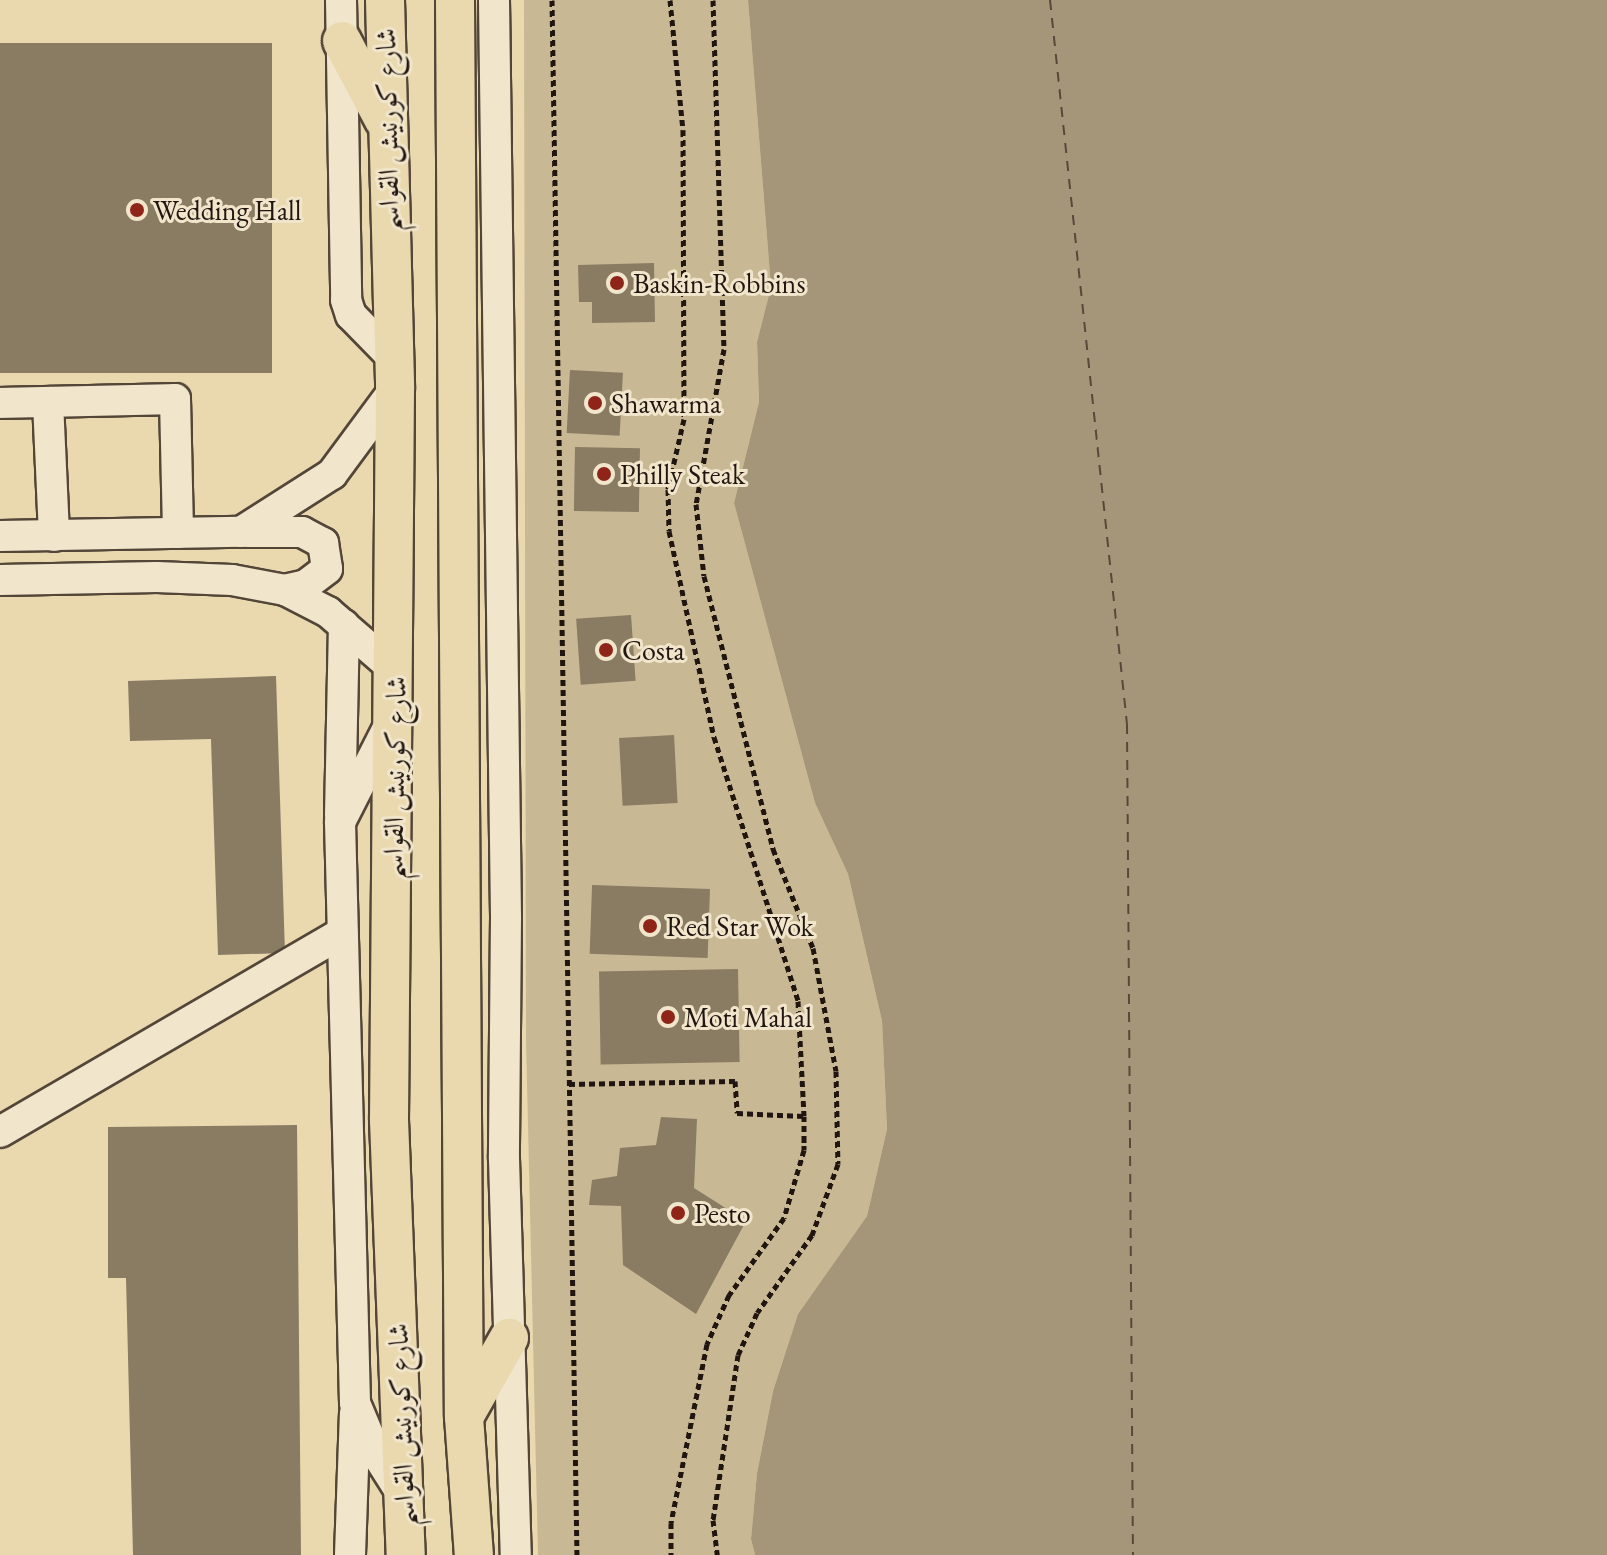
<!DOCTYPE html>
<meta charset="utf-8">
<style>
body{margin:0}
#map{position:relative;width:1607px;height:1555px;overflow:hidden;background:#ead9af;font-family:"EB Garamond",Amiri,serif}
div>[style]{position:absolute}
.green>*{inset:0;background:#c8b894}
.water>*{inset:0;background:#a69679}
.ferry>*{height:2px;margin-top:-1px;transform-origin:0;background:repeating-linear-gradient(90deg,#56493a 0 10px,transparent 0 18px)}
.building>*{inset:0;background:#8a7b63;transform-origin:0 0}
.path>*{height:5px;margin-top:-2.5px;transform-origin:0;background:repeating-linear-gradient(90deg,#211510 0 6px,transparent 0 10px)}
.roads{filter:drop-shadow(2px 0 #534638) drop-shadow(-2px 0 #534638) drop-shadow(0 2px #534638) drop-shadow(0 -2px #534638)}
.minor>*{height:30px;margin:-15px;padding:0 15px;transform-origin:15px;border-radius:15px;background:#f1e6cb}
.major>*{height:38px;margin:-19px;padding:0 19px;transform-origin:19px;border-radius:19px;background:#ead9af}
.dots>*{width:22px;height:22px;translate:-50% -50%;box-sizing:border-box;border:4px solid #f1e6cb;border-radius:50%}
span{translate:-50% -50%;white-space:nowrap;text-align:center;line-height:1.15;-webkit-text-stroke:6px #f1e6cb;paint-order:stroke}
.street-label{font-size:28px;color:#211510}
.poi-label{font-size:28px;color:#211510}
.left{translate:0 -50%;text-align:left}
</style>
<div id="map">
<div class="green">
<i style="clip-path:polygon(524px 0,748px 0,771px 287px,757px 342px,759px 402px,734px 503px,815px 803px,848px 874px,882px 1021px,887px 1129px,867px 1216px,798px 1314px,773px 1391px,757px 1473px,751px 1539px,755px 1555px,538px 1555px,526px 1039px)"></i>
</div>
<div class="water">
<i style="clip-path:polygon(748px 0,1607px 0,1607px 1555px,755px 1555px,751px 1539px,757px 1473px,773px 1391px,798px 1314px,867px 1216px,887px 1129px,882px 1021px,848px 874px,815px 803px,734px 503px,759px 402px,757px 342px,771px 287px)"></i>
</div>
<div class="ferry">
<i style="left:1050px;top:0;width:728px;rotate:83.93deg"></i>
<i style="left:1127px;top:724px;width:831px;rotate:89.59deg"></i>
</div>
<div class="building">
<i style="left:272px;top:43px;width:330px;height:272px;rotate:90deg"></i>
<i style="clip-path:polygon(654px 263px,655px 322px,592px 323px,592px 302px,579px 302px,578px 265px)"></i>
<i style="left:570px;top:370px;width:53px;height:63px;rotate:3deg"></i>
<i style="left:575px;top:447px;width:65px;height:64px;rotate:1deg"></i>
<i style="left:631px;top:615px;width:66px;height:55px;rotate:86deg"></i>
<i style="clip-path:polygon(276px 676px,285px 953px,218px 955px,211px 739px,130px 741px,128px 681px)"></i>
<i style="left:674px;top:735px;width:68px;height:55px;rotate:87deg"></i>
<i style="left:710px;top:889px;width:69px;height:118px;rotate:92deg"></i>
<i style="left:738px;top:969px;width:93px;height:139px;rotate:89deg"></i>
<i style="clip-path:polygon(661px 1117px,697px 1119px,694px 1188px,746px 1221px,696px 1314px,623px 1265px,621px 1206px,589px 1205px,592px 1180px,617px 1176px,620px 1148px,656px 1145px)"></i>
<i style="clip-path:polygon(297px 1125px,301px 1555px,133px 1555px,126px 1278px,108px 1278px,108px 1127px)"></i>
</div>
<div class="path">
<i style="left:552px;top:0;width:1555px;rotate:89.08deg"></i>
<i style="left:670px;top:0;width:131px;rotate:84.3deg"></i>
<i style="left:683px;top:130px;width:289px;rotate:89.8deg"></i>
<i style="left:684px;top:419px;width:72px;rotate:102.9deg"></i>
<i style="left:668px;top:489px;width:42px;rotate:88.6deg"></i>
<i style="left:669px;top:531px;width:211px;rotate:77.7deg"></i>
<i style="left:714px;top:737px;width:277px;rotate:72.3deg"></i>
<i style="left:798px;top:1001px;width:115px;rotate:87deg"></i>
<i style="left:804px;top:1116px;width:34px;rotate:90deg"></i>
<i style="left:804px;top:1150px;width:71px;rotate:106.4deg"></i>
<i style="left:784px;top:1218px;width:95px;rotate:125.5deg"></i>
<i style="left:729px;top:1295px;width:54px;rotate:114.2deg"></i>
<i style="left:707px;top:1344px;width:183px;rotate:101.4deg"></i>
<i style="left:671px;top:1523px;width:32px;rotate:90deg"></i>
<i style="left:713px;top:0;width:349px;rotate:88.2deg"></i>
<i style="left:724px;top:349px;width:158px;rotate:100.2deg"></i>
<i style="left:696px;top:504px;width:72px;rotate:83.7deg"></i>
<i style="left:704px;top:576px;width:282px;rotate:75.8deg"></i>
<i style="left:773px;top:849px;width:107px;rotate:68deg"></i>
<i style="left:813px;top:948px;width:125px;rotate:79.4deg"></i>
<i style="left:836px;top:1071px;width:93px;rotate:88.8deg"></i>
<i style="left:838px;top:1164px;width:76px;rotate:110.1deg"></i>
<i style="left:812px;top:1235px;width:95px;rotate:125.2deg"></i>
<i style="left:757px;top:1313px;width:46px;rotate:114.3deg"></i>
<i style="left:738px;top:1355px;width:167px;rotate:98.6deg"></i>
<i style="left:713px;top:1520px;width:35px;rotate:83deg"></i>
<i style="left:569px;top:1084px;width:166px;rotate:-1deg"></i>
<i style="left:735px;top:1081px;width:32px;rotate:86deg"></i>
<i style="left:737px;top:1113px;width:67px;rotate:2.6deg"></i>
</div>
<div class="roads">
<div class="minor">
<i style="left:341px;top:0;width:300px;rotate:89deg"></i>
<i style="left:346px;top:300px;width:16px;rotate:72deg"></i>
<i style="left:351px;top:315px;width:62px;rotate:45.7deg"></i>
<i style="left:494px;top:0;width:917px;rotate:89.25deg"></i>
<i style="left:506px;top:917px;width:242px;rotate:90.5deg"></i>
<i style="left:504px;top:1159px;width:396px;rotate:88.3deg"></i>
<i style="left:48px;top:402px;width:134px;rotate:87.4deg"></i>
<i style="left:0;top:403px;width:175px;rotate:-1.3deg"></i>
<i style="left:175px;top:399px;width:134px;rotate:88.7deg"></i>
<i style="left:247px;top:532px;width:55px"></i>
<i style="left:302px;top:532px;width:24px;rotate:28deg"></i>
<i style="left:323px;top:543px;width:26px;rotate:81deg"></i>
<i style="left:327px;top:569px;width:26px;rotate:143deg"></i>
<i style="left:306px;top:585px;width:22px;rotate:167deg"></i>
<i style="left:0;top:536px;width:241px;rotate:-1deg"></i>
<i style="left:241px;top:532px;width:108px;rotate:-32.5deg"></i>
<i style="left:332px;top:474px;width:106px;rotate:-53.5deg"></i>
<i style="left:0;top:580px;width:157px;rotate:-1.1deg"></i>
<i style="left:157px;top:577px;width:75px;rotate:2.3deg"></i>
<i style="left:232px;top:580px;width:54px;rotate:10.7deg"></i>
<i style="left:285px;top:590px;width:48px;rotate:27.1deg"></i>
<i style="left:328px;top:612px;width:90px;rotate:40.9deg"></i>
<i style="left:391px;top:722px;width:112px;rotate:117deg"></i>
<i style="left:340px;top:822px;width:581px;rotate:88.52deg"></i>
<i style="left:355px;top:1403px;width:54px;rotate:67.2deg"></i>
<i style="left:376px;top:1453px;width:49px;rotate:57.6deg"></i>
<i style="left:340px;top:815px;width:190px;rotate:-88.8deg"></i>
<i style="left:0;top:1132px;width:396px;rotate:-30.2deg"></i>
<i style="left:350px;top:1555px;width:142px;rotate:-88deg"></i>
</div>
<div class="major">
<i style="left:385px;top:0;width:389px;rotate:88.5deg"></i>
<i style="left:395px;top:389px;width:731px;rotate:90.47deg"></i>
<i style="left:389px;top:1120px;width:435px;rotate:87.8deg"></i>
<i style="left:455px;top:0;width:1417px;rotate:89.64deg"></i>
<i style="left:464px;top:1417px;width:138px;rotate:85.9deg"></i>
<i style="left:342px;top:41px;width:89px;rotate:62deg"></i>
<i style="left:465px;top:1415px;width:89px;rotate:-60.3deg"></i>
</div>
</div>
<div class="dots">
<i style="left:137px;top:210px;background:#8f2418"></i>
<i style="left:617px;top:283px;background:#8f2418"></i>
<i style="left:595px;top:403px;background:#8f2418"></i>
<i style="left:604px;top:474px;background:#8f2418"></i>
<i style="left:606px;top:650px;background:#8f2418"></i>
<i style="left:650px;top:926px;background:#8f2418"></i>
<i style="left:668px;top:1017px;background:#8f2418"></i>
<i style="left:678px;top:1213px;background:#8f2418"></i>
</div>
<div class="street-label">
<span style="left:387px;top:130px;rotate:-91deg">شارع كورنيش القواسم</span>
<span style="left:394px;top:778px;rotate:-89deg">شارع كورنيش القواسم</span>
<span style="left:401px;top:1425px;rotate:-92deg">شارع كورنيش القواسم</span>
</div>
<div class="poi-label">
<span class="left" style="left:153px;top:210px">Wedding Hall</span>
<span class="left" style="left:633px;top:283px">Baskin-Robbins</span>
<span class="left" style="left:611px;top:403px">Shawarma</span>
<span class="left" style="left:620px;top:474px">Philly Steak</span>
<span class="left" style="left:622px;top:650px">Costa</span>
<span class="left" style="left:666px;top:926px">Red Star Wok</span>
<span class="left" style="left:684px;top:1017px">Moti Mahal</span>
<span class="left" style="left:694px;top:1213px">Pesto</span>
</div>
</div>
